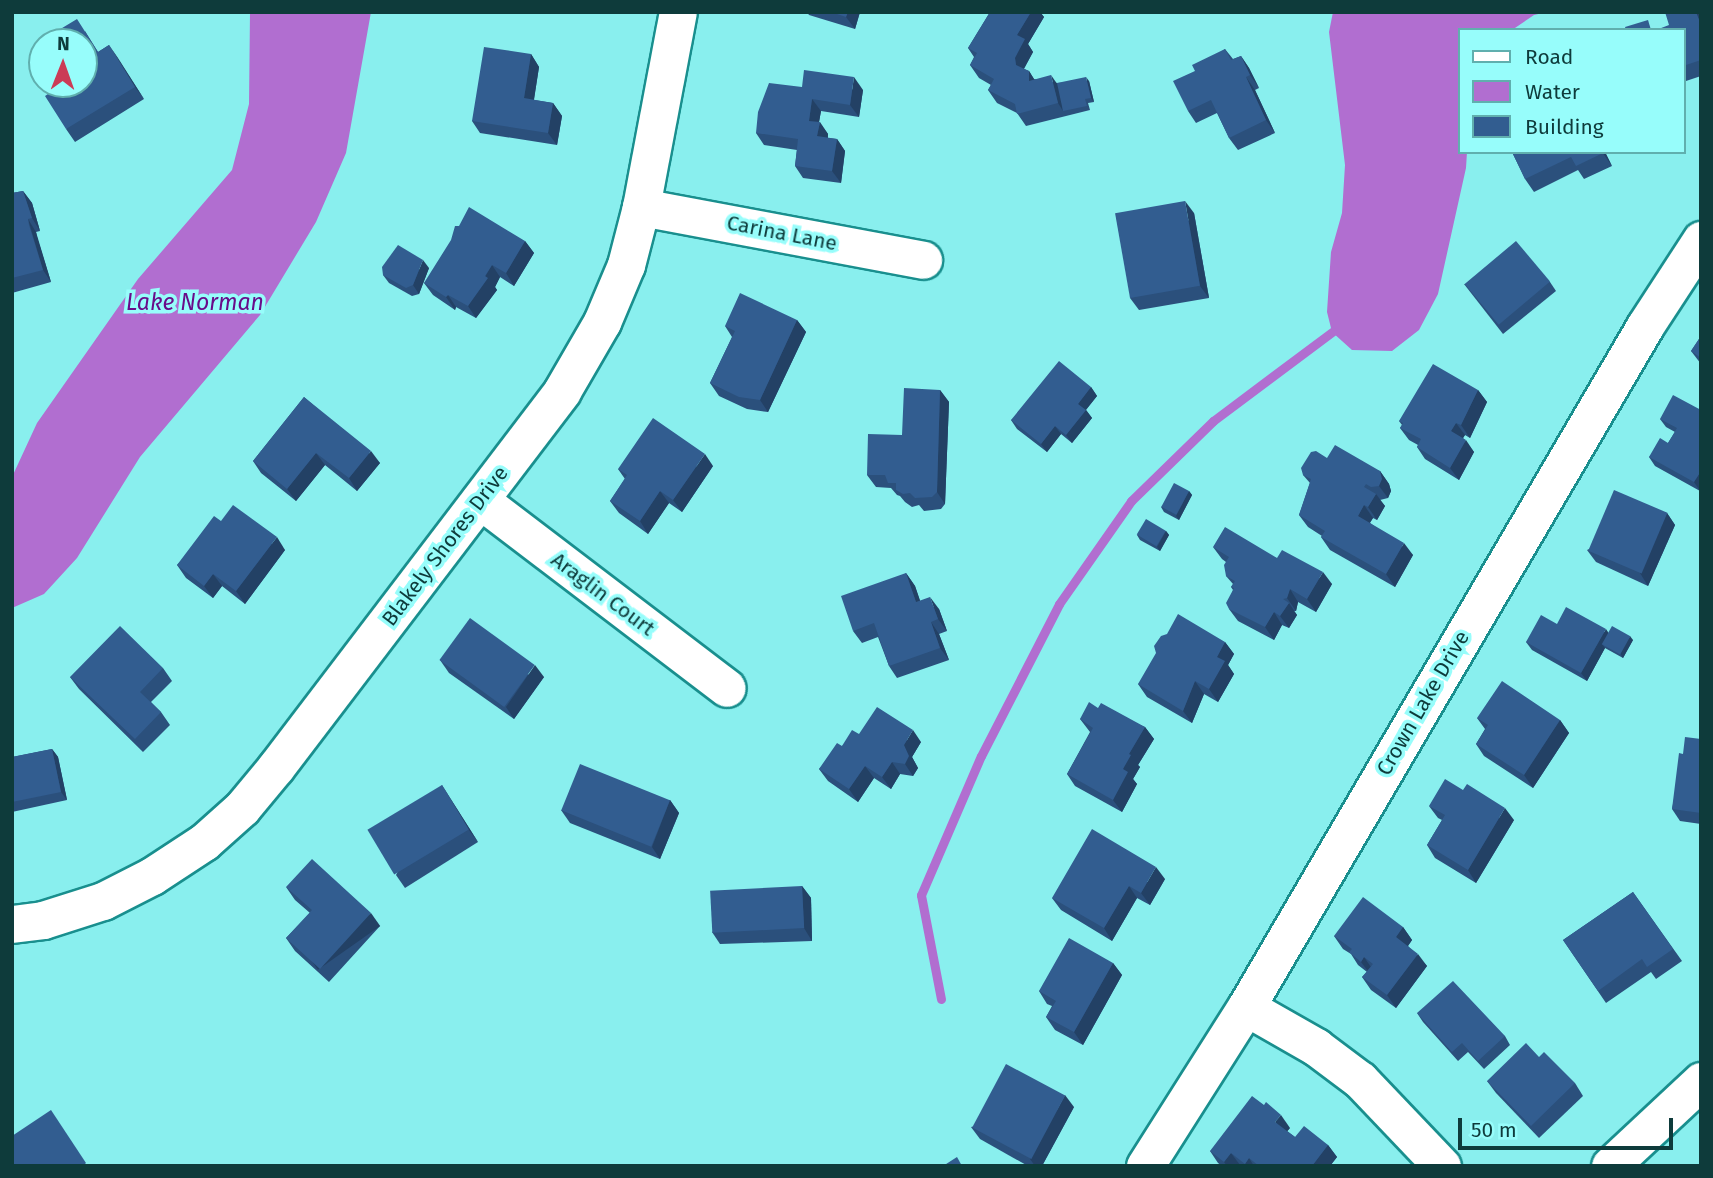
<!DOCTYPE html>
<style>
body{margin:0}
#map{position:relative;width:1713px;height:1178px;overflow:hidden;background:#89efee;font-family:"Fira Sans",sans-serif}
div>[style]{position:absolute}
.water>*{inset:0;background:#b16ed0}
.stream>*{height:9px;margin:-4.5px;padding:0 4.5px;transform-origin:4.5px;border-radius:4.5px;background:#b16ed0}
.roads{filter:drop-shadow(2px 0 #198f8e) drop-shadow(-2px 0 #198f8e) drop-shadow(0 2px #198f8e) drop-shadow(0 -2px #198f8e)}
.minor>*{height:37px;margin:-18.5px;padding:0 18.5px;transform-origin:18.5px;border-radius:18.5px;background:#fff}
.wall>*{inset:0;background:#2b507c}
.shaded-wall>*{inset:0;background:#234165;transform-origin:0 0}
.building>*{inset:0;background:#325d90;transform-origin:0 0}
span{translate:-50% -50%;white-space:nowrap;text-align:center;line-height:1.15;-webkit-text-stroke:7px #97fdfb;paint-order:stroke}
.street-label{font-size:21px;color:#0e3b3b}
.water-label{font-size:23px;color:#690c89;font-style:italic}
.frame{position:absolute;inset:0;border:14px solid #0e3b3b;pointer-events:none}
.legend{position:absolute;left:1458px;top:28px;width:228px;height:126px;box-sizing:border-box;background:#97fdfb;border:2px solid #60afae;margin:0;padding:9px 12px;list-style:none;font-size:21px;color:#0e3b3b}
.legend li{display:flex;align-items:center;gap:14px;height:35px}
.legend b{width:35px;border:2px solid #60afae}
.north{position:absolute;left:28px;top:28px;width:70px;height:70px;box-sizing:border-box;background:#97fdfb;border:2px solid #60afae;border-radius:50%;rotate:1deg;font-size:19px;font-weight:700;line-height:28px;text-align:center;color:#0e3b3b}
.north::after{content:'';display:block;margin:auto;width:24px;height:32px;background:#cb3b56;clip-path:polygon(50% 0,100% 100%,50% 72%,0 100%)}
.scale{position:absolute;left:1458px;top:1118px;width:215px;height:32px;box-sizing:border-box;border:4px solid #0e3b3b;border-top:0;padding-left:9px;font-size:21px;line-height:24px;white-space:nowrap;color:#0e3b3b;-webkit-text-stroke:5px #97fdfb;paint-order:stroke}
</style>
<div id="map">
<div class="water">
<i style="clip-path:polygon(250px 12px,371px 12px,346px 153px,316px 222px,260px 315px,140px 457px,77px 558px,44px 594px,12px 608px,12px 477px,37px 423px,138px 279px,232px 170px,249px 104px)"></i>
<i style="clip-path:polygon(1333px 12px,1547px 12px,1534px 15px,1512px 30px,1459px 30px,1459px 152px,1467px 152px,1466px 168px,1438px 294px,1419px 330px,1392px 351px,1352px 350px,1332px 332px,1327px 312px,1331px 252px,1342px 213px,1345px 165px,1329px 32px)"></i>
</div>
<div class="stream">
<i style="left:941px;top:999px;width:106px;rotate:-100.9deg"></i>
<i style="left:921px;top:895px;width:151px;rotate:-66.7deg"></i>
<i style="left:981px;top:756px;width:171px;rotate:-62.8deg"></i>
<i style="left:1059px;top:604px;width:126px;rotate:-55deg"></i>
<i style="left:1131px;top:501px;width:115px;rotate:-44.3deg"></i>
<i style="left:1213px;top:421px;width:149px;rotate:-36.8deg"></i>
</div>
<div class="roads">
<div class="minor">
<i style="left:641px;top:207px;width:287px;rotate:10.6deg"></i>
<i style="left:480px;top:500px;width:310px;rotate:37.3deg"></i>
<i style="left:12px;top:924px;width:31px;rotate:-7deg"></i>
<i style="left:43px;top:920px;width:63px;rotate:-17.6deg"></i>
<i style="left:103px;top:901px;width:55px;rotate:-27deg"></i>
<i style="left:152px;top:876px;width:62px;rotate:-33.2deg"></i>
<i style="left:204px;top:842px;width:51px;rotate:-41.8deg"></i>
<i style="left:242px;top:808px;width:53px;rotate:-50.3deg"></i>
<i style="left:276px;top:767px;width:472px;rotate:-52.7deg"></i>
<i style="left:562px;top:391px;width:80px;rotate:-59.9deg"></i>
<i style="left:602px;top:322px;width:62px;rotate:-67.2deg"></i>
<i style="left:626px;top:265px;width:60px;rotate:-75.5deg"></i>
<i style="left:641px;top:207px;width:198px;rotate:-79.3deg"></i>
<i style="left:1246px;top:1007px;width:81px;rotate:29.7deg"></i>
<i style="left:1316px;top:1047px;width:55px;rotate:36.9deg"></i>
<i style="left:1360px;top:1080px;width:119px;rotate:46.4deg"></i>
<i style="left:1145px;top:1166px;width:188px;rotate:-57.6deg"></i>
<i style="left:1246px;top:1007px;width:789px;rotate:-59.63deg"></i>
<i style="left:1645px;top:326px;width:103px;rotate:-56.9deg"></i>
<i style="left:1610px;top:1166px;width:125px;rotate:-43deg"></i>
</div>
</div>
<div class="wall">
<i style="clip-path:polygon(807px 12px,860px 12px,855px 29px,809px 15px)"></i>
<i style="clip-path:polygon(990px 12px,1040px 12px,1044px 17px,1028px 44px,1033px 52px,1024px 69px,1029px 71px,1034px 79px,1057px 83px,1089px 81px,1094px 102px,1088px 103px,1090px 110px,1026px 126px,1017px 113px,997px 103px,988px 90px,991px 85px,979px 78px,970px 65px,974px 57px,968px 48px)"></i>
<i style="clip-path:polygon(1701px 12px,1701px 76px,1683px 82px,1683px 30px,1669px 25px)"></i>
<i style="clip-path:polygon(85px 31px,98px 52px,109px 45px,144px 99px,75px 142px,66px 129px,84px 84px)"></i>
<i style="clip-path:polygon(1225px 49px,1233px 59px,1241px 56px,1249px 68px,1259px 88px,1255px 90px,1275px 133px,1238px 150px,1229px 138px,1217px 113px,1196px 123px,1188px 111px,1195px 71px)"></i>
<i style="clip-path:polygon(531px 54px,539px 67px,534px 100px,553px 103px,562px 116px,557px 145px,480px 133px,472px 121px)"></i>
<i style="clip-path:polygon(802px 87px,863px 90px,859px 117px,821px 111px,819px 122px,828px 134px,828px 138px,837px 139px,845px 151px,841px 183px,803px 178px,795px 166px,797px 150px,764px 145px,756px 133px)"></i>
<i style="clip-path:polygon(1512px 152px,1605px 152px,1612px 166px,1584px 179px,1578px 170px,1534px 192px,1525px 179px)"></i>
<i style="clip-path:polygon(23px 191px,32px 203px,40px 231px,36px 232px,37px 237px,51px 282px,12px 293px,12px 193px)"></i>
<i style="clip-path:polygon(1194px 213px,1209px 298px,1139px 310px,1130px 298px)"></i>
<i style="clip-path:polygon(525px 241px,534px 253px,514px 286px,500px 277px,495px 287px,497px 290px,476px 318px,456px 307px,455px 310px,433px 295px,424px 283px)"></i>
<i style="clip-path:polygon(429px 268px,419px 294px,412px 296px,389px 283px,383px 275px)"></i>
<i style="clip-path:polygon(1550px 282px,1556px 291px,1503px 334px,1464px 284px)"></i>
<i style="clip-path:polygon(797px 320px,806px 332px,768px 412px,747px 409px,719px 396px,710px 383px,732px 337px,725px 326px)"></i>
<i style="clip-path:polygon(1701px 336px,1701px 364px,1691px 351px)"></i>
<i style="clip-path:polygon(1091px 387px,1097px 396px,1086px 410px,1092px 418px,1072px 443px,1061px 434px,1047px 452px,1017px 429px,1011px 420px)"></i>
<i style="clip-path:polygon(940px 390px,949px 402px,945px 504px,941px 509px,924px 511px,919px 505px,912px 507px,905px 502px,900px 496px,897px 495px,891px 488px,876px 487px,867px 475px,902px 435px)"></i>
<i style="clip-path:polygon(1478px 390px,1487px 402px,1470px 438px,1465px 435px,1463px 438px,1474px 452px,1459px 480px,1425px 459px,1417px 447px,1418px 445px,1409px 440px,1400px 428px,1402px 425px,1399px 421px)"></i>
<i style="clip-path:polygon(304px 397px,380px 463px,357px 491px,325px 465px,296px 501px,261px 473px,253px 461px)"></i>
<i style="clip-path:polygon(1701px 410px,1701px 490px,1700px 491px,1655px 466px,1649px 457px,1668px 443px,1675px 432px,1666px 427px,1660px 419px)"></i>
<i style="clip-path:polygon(1327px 458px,1380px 471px,1389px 484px,1391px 491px,1388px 498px,1380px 500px,1385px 506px,1377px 520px,1373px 518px,1370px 523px,1413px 555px,1395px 587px,1330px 550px,1321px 537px,1322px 536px,1308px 527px,1299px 515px,1310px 483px,1303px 475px)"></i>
<i style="clip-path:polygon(713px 466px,682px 512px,669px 503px,648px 534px,619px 513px,610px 501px,625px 479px,618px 469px)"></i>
<i style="clip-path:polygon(1189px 491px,1192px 495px,1179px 520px,1164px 512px,1161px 507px)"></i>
<i style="clip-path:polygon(1667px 513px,1675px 525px,1648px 586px,1596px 562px,1587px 550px)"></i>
<i style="clip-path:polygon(221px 521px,285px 550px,245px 604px,222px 586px,213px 598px,186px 578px,177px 565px)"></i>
<i style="clip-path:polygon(1166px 531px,1169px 535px,1160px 551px,1140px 540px,1137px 535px)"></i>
<i style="clip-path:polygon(1213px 547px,1277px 558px,1332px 584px,1316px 612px,1298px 602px,1296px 611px,1294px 611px,1297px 615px,1289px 628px,1282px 625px,1274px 640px,1238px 621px,1229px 609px,1233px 590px,1231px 587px,1233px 584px,1226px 576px,1226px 562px,1222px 559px)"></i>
<i style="clip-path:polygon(906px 573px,915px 586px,920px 601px,939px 609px,947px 631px,939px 634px,949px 660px,897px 678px,889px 666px,878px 637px,862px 643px,853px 631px)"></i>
<i style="clip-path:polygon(1557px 624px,1608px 633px,1633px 640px,1623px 658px,1605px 648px,1587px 681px,1532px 650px,1526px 642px)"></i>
<i style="clip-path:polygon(1225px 642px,1234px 654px,1228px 665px,1234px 674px,1218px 702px,1204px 694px,1192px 723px,1147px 697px,1138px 684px)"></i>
<i style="clip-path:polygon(440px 660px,544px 677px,514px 719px,449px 673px)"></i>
<i style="clip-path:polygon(163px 668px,172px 681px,151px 702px,161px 712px,170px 725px,143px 752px,79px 689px,70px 677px)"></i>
<i style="clip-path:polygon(1098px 708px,1145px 727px,1154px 739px,1138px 765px,1140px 767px,1133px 779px,1137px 784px,1122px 812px,1075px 786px,1067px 774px,1090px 732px,1080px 719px)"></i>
<i style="clip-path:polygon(1477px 718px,1560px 720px,1569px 733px,1533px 788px,1484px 756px,1476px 744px,1485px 729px)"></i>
<i style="clip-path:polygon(859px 734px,921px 742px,912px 757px,918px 768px,913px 776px,900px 774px,891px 789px,874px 778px,858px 802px,828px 781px,819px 769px,842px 746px)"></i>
<i style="clip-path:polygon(1701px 739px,1701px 824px,1680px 821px,1672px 809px,1683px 754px)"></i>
<i style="clip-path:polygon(52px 749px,58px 757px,67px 800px,12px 812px,12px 757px)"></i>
<i style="clip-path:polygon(442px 785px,478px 842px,405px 888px,396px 875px)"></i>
<i style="clip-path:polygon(670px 800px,679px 813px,660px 859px,570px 823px,561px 810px)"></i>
<i style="clip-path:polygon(1429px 806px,1514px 820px,1476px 883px,1435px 858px,1427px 845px,1442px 820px,1438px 818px)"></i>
<i style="clip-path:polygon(1165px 879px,1150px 905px,1137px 898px,1112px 941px,1061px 910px,1052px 898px)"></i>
<i style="clip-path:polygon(802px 886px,811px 898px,812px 941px,720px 944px,712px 932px)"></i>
<i style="clip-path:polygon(286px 887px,380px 926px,329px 982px,295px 951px,286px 938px,310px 913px,295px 900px)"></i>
<i style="clip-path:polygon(1633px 892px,1682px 961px,1656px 979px,1651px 972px,1606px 1003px,1563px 940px)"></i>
<i style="clip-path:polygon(1403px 927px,1412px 940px,1408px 946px,1427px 966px,1396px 1008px,1371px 990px,1362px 977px,1367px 972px,1358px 965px,1351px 954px,1343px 949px,1334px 936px)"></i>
<i style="clip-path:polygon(1113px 963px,1122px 975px,1083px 1045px,1055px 1030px,1046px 1017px,1052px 1006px,1047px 1004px,1039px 991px)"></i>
<i style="clip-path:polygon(1417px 1013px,1505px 1036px,1510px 1045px,1484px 1069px,1468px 1052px,1458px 1061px,1423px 1022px)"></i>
<i style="clip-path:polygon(1487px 1081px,1575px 1083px,1583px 1096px,1539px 1138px,1496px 1093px)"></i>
<i style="clip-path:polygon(1074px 1107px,1042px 1166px,1028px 1166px,980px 1139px,971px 1127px)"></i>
<i style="clip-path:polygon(1290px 1128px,1287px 1131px,1295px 1137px,1328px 1145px,1337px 1157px,1330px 1166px,1222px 1166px,1218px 1163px,1210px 1151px)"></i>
</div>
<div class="shaded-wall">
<i style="clip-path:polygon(848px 12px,860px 12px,855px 29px,846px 17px)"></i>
<i style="clip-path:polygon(1031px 12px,1040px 12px,1044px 17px,1028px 44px,1033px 52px,1023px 70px,1016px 65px,1015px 58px,1017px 35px)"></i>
<i style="clip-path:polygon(1696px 12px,1701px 12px,1701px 25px)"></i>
<i style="clip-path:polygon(109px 45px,118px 58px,144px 99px,135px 87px)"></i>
<i style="clip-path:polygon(531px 54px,539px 67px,532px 111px,524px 98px)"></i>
<i style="clip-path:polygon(1241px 56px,1249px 68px,1259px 88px,1250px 75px)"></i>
<i style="clip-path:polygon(1029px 71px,1037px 84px,1029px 81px)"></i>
<i style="clip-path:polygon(1051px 75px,1060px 88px,1063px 111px,1058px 103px)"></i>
<i style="clip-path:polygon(854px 77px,863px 90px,859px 117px,850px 105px)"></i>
<i style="clip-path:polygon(1086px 77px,1089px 81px,1094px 102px,1091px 98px)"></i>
<i style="clip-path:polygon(1246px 77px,1255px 90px,1275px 133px,1266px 120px)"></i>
<i style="clip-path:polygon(812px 99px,821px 111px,817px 133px,809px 121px)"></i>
<i style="clip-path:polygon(553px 103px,562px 116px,557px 145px,548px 133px)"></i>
<i style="clip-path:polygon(820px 122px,828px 134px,826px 149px,817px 136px)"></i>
<i style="clip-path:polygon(837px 139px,845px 151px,841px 183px,832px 171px)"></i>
<i style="clip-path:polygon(1602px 152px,1605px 152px,1612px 166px)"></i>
<i style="clip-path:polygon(23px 191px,32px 203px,40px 231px,32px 218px)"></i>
<i style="clip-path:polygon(1185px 201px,1194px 213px,1209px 298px,1200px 286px)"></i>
<i style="clip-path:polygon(28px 219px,36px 232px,51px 282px,43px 270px)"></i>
<i style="clip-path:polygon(525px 241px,534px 253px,514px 286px,506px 273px)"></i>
<i style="clip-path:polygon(423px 260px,429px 268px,419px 294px,413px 285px)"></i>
<i style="clip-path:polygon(492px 265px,500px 277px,495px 287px,497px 290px,476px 318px,468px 306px)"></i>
<i style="clip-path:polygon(448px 295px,456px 307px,455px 310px,446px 297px)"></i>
<i style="clip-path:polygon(797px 320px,806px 332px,768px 412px,760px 400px)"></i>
<i style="clip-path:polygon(1091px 387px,1097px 396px,1084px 412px,1078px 404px)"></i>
<i style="clip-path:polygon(940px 390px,949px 402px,945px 504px,937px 492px)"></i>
<i style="clip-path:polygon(1478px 390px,1487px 402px,1470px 438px,1461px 425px)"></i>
<i style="clip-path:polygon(1086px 410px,1092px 418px,1072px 443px,1066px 435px)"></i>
<i style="clip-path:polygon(1456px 423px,1465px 435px,1459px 444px,1451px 431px)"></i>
<i style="clip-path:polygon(1055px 426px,1061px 434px,1047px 452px,1041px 444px)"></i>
<i style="clip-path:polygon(1466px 440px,1474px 452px,1459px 480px,1450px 468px)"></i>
<i style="clip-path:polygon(371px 451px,380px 463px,357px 491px,349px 478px)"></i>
<i style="clip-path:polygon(316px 453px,325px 465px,296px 501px,287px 489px)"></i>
<i style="clip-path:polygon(705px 454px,713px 466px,682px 512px,673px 500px)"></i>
<i style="clip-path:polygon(1380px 471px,1389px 484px,1391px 491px,1388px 498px,1379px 486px)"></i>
<i style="clip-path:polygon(1701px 471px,1701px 490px,1700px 491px,1694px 482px)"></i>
<i style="clip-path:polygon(660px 491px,669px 503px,648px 534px,640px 521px)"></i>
<i style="clip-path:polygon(1189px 491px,1192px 495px,1179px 520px,1176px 516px)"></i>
<i style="clip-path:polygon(1376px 494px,1385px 506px,1377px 520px,1368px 507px)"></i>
<i style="clip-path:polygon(1364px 505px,1373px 518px,1366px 528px,1358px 516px)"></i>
<i style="clip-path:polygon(1667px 513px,1675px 525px,1648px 586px,1640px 573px)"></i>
<i style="clip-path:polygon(1166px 531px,1169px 535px,1160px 551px,1157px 547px)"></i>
<i style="clip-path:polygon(277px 537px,285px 550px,245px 604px,236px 591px)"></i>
<i style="clip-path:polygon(1404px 543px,1413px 555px,1395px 587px,1386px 574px)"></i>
<i style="clip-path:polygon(1323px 572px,1332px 584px,1316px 612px,1307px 599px)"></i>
<i style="clip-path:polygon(906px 573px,915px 586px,925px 615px,916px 602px)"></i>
<i style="clip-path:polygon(213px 574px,222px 586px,213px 598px,204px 586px)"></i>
<i style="clip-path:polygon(1290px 589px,1298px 602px,1296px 611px,1287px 598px)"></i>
<i style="clip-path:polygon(930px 597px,939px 609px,947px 631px,938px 619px)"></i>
<i style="clip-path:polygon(1289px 603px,1297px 615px,1289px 628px,1280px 616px)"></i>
<i style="clip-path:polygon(1274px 612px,1282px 625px,1274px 640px,1265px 627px)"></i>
<i style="clip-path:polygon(931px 622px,939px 634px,949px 660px,940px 648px)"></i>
<i style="clip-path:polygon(1606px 629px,1612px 638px,1602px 644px,1605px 648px,1587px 681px,1581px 673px)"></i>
<i style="clip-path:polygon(1630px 636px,1633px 640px,1623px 658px,1620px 653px)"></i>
<i style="clip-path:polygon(1225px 642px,1234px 654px,1228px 665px,1234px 674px,1218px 702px,1209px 689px,1217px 657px)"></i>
<i style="clip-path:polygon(535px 665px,544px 677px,514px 719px,506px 707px)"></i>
<i style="clip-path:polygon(1195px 681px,1204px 694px,1192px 723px,1183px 711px)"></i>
<i style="clip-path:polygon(1560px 720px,1569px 733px,1533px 788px,1524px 775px)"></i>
<i style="clip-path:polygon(1145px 727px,1154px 739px,1138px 765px,1140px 767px,1133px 779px,1137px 784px,1122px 812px,1113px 800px,1123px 769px,1129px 754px)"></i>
<i style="clip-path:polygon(913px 730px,921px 742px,912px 757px,918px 768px,913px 776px,905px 764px,904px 745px)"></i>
<i style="clip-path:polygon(52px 749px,58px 757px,67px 800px,61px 792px)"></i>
<i style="clip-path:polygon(892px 762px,900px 774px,891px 789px,882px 777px)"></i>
<i style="clip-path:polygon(865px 766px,874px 778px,858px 802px,849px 789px)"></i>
<i style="clip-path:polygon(442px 785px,450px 798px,478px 842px,469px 830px)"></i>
<i style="clip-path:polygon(670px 800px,679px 813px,660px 859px,652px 847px)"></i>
<i style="clip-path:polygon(1505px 808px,1514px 820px,1476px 883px,1468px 870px)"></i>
<i style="clip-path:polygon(1156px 867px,1165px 879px,1150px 905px,1141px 893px)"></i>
<i style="clip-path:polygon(802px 886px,811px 898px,812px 941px,804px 928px)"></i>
<i style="clip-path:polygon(1129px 886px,1137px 898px,1112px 941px,1104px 928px)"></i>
<i style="left:371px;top:913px;width:16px;height:76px;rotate:55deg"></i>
<i style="clip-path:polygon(1403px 927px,1412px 940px,1405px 950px,1396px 937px)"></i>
<i style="clip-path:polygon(1418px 954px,1427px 966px,1396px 1008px,1387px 995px)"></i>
<i style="clip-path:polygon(1364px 957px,1373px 970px,1370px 974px,1361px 962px)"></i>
<i style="clip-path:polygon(1113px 963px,1122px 975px,1083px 1045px,1074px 1032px)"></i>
<i style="clip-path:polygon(1065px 1095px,1074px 1107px,1042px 1166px,1035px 1166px,1030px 1159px)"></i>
<i style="clip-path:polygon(1281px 1115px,1290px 1128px,1284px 1135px,1275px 1122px)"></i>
<i style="clip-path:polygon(1328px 1145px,1337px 1157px,1330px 1166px,1312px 1166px)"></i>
<i style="clip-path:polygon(1231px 1153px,1240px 1165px,1239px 1166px,1227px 1166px,1224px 1162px)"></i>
<i style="clip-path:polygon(1249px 1158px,1254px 1166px,1246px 1166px,1245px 1164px)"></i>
</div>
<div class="building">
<i style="clip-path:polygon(831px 12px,848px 12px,846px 17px)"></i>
<i style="clip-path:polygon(990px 12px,1031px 12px,1017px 35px,1025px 39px,1015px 58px,1016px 65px,1029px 71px,1029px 81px,1051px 75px,1058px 103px,1017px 114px,1015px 104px,988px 90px,994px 79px,970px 65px,977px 53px,968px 48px)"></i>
<i style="clip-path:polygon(1665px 12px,1696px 12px,1701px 25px,1701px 60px,1683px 66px,1683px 30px,1656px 30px,1669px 25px)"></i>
<i style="clip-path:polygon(77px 19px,98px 52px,109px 45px,135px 87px,66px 129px,45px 96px,63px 84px,84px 84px,84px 42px,42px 42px,42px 47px,39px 42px)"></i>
<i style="clip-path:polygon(1648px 20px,1651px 30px,1626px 30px,1625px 27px)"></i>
<i style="clip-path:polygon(484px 47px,531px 54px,524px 98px,553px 103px,548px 133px,472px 121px)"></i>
<i style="clip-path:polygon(1225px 49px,1231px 60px,1241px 56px,1250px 75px,1246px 77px,1266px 120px,1229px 138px,1211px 100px,1188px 111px,1173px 81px,1195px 71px,1192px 65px)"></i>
<i style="clip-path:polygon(804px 70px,854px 77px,850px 105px,812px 99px,809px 121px,820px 122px,817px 136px,837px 139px,832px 171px,795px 166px,798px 139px,756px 133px,758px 112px,769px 83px,802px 87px)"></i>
<i style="clip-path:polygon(1086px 77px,1091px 98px,1085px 99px,1087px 106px,1063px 111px,1057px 83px)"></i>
<i style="clip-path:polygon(1512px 152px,1602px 152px,1603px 153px,1576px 166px,1571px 157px,1525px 179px)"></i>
<i style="clip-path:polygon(23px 191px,32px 218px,28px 219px,29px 225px,43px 270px,12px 278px,12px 193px)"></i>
<i style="left:1185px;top:201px;width:86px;height:71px;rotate:80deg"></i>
<i style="clip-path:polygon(469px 207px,525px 241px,506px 273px,492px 265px,485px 276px,488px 278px,468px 306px,448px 295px,446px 297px,424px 283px,451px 240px,455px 226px,459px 226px)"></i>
<i style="left:1516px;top:241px;width:53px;height:67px;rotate:50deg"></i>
<i style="clip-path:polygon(398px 245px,423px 260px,413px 285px,406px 288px,383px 275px,382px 267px)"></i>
<i style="clip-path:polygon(740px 293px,797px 320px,760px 400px,739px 397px,710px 383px,735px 331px,725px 326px)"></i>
<i style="clip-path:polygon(1701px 336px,1701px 358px,1691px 351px)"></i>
<i style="clip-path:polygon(1059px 361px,1091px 387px,1078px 404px,1086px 410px,1066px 435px,1055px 426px,1041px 444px,1011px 420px)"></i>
<i style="clip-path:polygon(1433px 364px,1478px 390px,1461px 425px,1456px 423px,1451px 431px,1466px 440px,1450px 468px,1417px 447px,1421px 439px,1400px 428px,1403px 423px,1399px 421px)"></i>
<i style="clip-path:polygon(904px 388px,940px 390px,937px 492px,932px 497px,915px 498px,910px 493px,903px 494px,896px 490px,896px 483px,888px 483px,885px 475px,867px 475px,868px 434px,902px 435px)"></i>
<i style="clip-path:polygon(1673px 395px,1701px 410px,1701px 471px,1694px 482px,1649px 457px,1660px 438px,1668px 443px,1677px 428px,1660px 419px)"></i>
<i style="clip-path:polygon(304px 397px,371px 451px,349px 478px,316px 453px,287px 489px,253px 461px)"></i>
<i style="clip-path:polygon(653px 418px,705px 454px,673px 500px,660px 491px,640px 521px,610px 501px,627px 475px,618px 469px)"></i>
<i style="clip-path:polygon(1335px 445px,1380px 471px,1382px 479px,1379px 486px,1371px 487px,1366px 484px,1364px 487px,1376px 494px,1368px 507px,1364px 505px,1358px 516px,1404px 543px,1386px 574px,1321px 537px,1325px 531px,1299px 515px,1311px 479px,1303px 475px,1301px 468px,1311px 452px,1316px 451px,1327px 458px)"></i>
<i style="left:1174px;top:483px;width:17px;height:27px;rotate:28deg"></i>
<i style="left:1614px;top:490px;width:58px;height:66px;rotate:23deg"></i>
<i style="clip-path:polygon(233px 505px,277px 537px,236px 591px,213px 574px,204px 586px,177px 565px,214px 516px,221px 521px)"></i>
<i style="left:1146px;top:519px;width:23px;height:18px;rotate:31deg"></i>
<i style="clip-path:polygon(1225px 527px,1277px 558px,1282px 550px,1323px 572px,1307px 599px,1290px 589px,1287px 598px,1283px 599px,1289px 603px,1280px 616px,1274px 612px,1265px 627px,1229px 609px,1226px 603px,1234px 588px,1231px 587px,1235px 581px,1226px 576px,1224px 565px,1229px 557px,1213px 547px)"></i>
<i style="clip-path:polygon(906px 573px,916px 602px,930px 597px,938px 619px,931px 622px,940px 648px,889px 666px,874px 623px,853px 631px,841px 596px)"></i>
<i style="clip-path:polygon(1566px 607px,1606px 629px,1581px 673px,1526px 642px,1541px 615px,1557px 624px)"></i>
<i style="clip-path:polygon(1178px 614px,1225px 642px,1217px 657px,1225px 661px,1209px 689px,1195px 681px,1183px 711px,1138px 684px,1156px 653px,1154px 646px,1161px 636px,1167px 634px)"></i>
<i style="left:470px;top:618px;width:80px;height:52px;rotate:36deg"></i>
<i style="clip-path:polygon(120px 626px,163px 668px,140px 692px,161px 712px,135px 739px,70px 677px)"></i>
<i style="left:1612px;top:626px;width:21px;height:21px;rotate:29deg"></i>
<i style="clip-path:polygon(1502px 681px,1560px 720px,1524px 775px,1476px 744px,1488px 725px,1477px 718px)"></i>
<i style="clip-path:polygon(1089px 702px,1098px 708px,1101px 703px,1145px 727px,1129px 754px,1131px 755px,1123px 769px,1128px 772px,1113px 800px,1067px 774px,1093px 728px,1080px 719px)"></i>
<i style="clip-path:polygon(877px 707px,913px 730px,904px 745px,909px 756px,905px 764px,892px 762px,882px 777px,865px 766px,849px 789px,819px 769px,837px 743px,842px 746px,852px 730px,859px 734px)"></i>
<i style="clip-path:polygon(1685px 737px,1701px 739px,1701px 813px,1672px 809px,1679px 753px,1683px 754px)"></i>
<i style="clip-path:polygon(52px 749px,61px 792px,12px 802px,12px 757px)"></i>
<i style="left:580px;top:764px;width:97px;height:50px;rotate:22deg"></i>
<i style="clip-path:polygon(1445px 779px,1463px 790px,1467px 784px,1505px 808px,1468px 870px,1427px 845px,1445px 815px,1429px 806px)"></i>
<i style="left:442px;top:785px;width:52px;height:87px;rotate:59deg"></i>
<i style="clip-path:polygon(1092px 829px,1156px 867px,1141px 893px,1129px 886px,1104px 928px,1052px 898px)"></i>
<i style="clip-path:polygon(312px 859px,371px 913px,320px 969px,286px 938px,312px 910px,286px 887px)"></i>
<i style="left:802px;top:886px;width:42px;height:92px;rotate:87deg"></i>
<i style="clip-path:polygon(1633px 892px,1673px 949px,1647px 967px,1642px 959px,1598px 991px,1563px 940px)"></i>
<i style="clip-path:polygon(1363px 897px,1403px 927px,1396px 937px,1418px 954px,1387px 995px,1362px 977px,1373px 964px,1364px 957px,1361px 962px,1349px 952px,1352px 949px,1334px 936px)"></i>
<i style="clip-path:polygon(1069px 938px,1113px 963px,1074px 1032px,1046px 1017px,1056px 1001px,1039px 991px)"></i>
<i style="clip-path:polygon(1453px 981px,1505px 1036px,1478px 1061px,1462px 1043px,1452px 1052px,1417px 1013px)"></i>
<i style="clip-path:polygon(1526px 1043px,1539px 1057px,1544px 1052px,1575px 1083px,1531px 1126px,1487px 1081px)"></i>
<i style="left:1006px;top:1064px;width:67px;height:72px;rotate:28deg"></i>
<i style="clip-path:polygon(1252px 1096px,1264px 1105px,1266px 1102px,1281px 1115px,1275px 1122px,1295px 1137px,1304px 1126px,1328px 1145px,1312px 1166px,1259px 1166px,1249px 1158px,1245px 1164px,1231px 1153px,1224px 1162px,1210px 1151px)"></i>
<i style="clip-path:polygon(51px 1110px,86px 1163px,83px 1166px,15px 1166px,12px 1161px,12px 1136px)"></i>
<i style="clip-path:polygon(957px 1157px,962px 1166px,943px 1166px)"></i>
</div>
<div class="street-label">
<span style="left:782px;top:233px;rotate:11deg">Carina Lane</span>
<span style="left:445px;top:546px;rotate:-53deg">Blakely Shores Drive</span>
<span style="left:603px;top:594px;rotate:37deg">Araglin Court</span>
<span style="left:1423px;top:703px;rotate:-60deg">Crown Lake Drive</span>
</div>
<div class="water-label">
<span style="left:195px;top:302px">Lake Norman</span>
</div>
<div class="frame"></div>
<ul class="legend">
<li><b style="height:9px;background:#fff"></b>Road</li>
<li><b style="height:19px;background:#b16ed0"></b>Water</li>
<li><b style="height:19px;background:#325d90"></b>Building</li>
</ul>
<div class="north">N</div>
<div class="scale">50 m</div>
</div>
